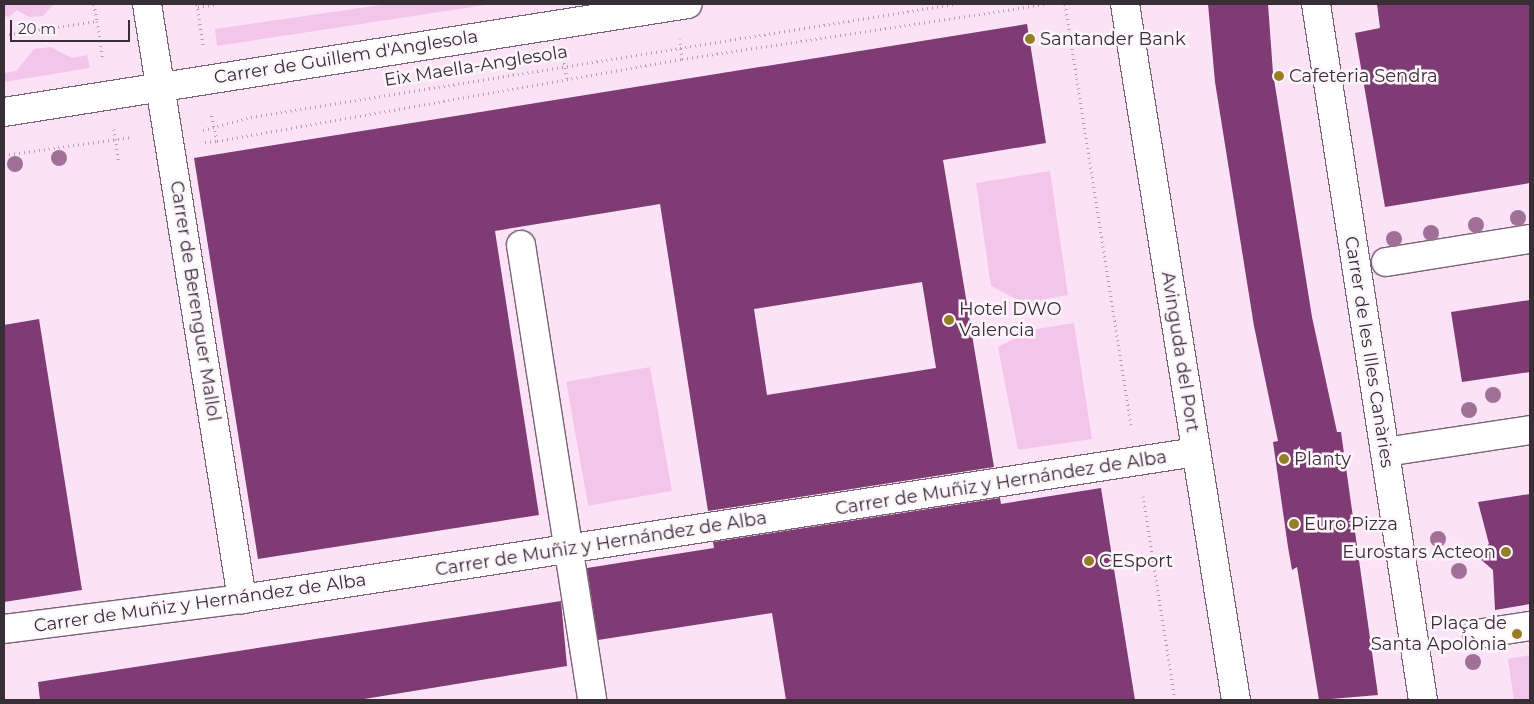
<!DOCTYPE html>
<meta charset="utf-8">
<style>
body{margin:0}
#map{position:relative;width:1534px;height:704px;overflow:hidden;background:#fce2f6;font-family:Montserrat,sans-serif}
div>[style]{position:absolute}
.green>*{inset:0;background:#f4c5ea;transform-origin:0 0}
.building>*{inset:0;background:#7e3b74}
.path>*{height:3px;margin-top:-1.5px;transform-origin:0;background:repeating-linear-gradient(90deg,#b19dad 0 1px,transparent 0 5px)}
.roads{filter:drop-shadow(1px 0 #786274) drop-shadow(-1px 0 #786274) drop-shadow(0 1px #786274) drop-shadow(0 -1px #786274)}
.pedestrian>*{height:28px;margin:-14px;padding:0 14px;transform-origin:14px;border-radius:14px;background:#fff}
.minor>*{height:28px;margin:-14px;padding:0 14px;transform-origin:14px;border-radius:14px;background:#fff}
.tertiary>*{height:28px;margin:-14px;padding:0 14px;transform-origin:14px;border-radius:14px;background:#fff}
.primary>*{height:28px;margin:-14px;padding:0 14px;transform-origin:14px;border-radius:14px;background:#fff}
.trees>*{width:16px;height:16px;margin:-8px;border-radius:50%;background:#a07098}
.dots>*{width:14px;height:14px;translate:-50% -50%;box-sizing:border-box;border:2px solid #fcf6fa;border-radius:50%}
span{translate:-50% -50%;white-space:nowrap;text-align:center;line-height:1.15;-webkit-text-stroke:5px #fcf6fa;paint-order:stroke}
.poi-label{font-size:18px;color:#382e36}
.left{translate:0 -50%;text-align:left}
.right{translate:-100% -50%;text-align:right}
.street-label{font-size:18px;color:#382e36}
.frame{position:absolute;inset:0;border:5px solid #382e36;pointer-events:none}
.scale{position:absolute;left:10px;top:20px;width:120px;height:22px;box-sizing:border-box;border:2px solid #382e36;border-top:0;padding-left:6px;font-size:15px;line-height:18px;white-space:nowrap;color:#382e36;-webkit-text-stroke:4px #fcf6fa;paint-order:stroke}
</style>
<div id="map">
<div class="green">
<i style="clip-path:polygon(4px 4px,54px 4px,43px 16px,29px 17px,17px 10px,9px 17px,4px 16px)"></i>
<i style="clip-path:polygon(388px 4px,492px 4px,217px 46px,215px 29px)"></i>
<i style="clip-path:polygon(51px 47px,72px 58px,87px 55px,90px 68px,4px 82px,4px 73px,16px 71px,34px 49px)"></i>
<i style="clip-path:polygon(1050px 171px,1068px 295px,1024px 303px,991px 286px,976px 183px)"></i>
<i style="clip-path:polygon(1074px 323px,1092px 439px,1018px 450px,998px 347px,1031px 330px)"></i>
<i style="left:650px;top:367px;width:126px;height:85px;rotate:80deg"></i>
<i style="clip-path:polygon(1530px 655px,1530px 700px,1514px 700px,1508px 659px)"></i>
</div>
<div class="building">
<i style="clip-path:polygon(1208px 4px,1268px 4px,1273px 73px,1312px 317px,1337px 432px,1341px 432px,1378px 695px,1319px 700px,1297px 567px,1292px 570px,1288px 547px,1273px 442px,1278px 441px,1254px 326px,1215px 82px)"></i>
<i style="clip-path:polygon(1377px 4px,1530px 4px,1530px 183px,1385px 207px,1355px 33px,1380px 28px)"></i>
<i style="clip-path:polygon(evenodd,1027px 24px,1046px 143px,943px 160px,994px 467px,708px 511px,660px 204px,495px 231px,539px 515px,258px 559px,194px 158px,1027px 24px,922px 282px,936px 368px,767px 395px,754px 309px,922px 282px)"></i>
<i style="clip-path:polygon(1530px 300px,1530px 372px,1462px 382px,1451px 312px)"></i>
<i style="clip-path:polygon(39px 319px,82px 590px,4px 602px,4px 325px)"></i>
<i style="clip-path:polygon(1101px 488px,1135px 700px,786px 700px,772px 613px,598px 640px,587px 568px,714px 548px,713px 542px,1000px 498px,1001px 504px)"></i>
<i style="clip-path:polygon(1530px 494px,1530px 604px,1495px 610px,1493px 570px,1478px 557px,1489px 544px,1478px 502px)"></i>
<i style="clip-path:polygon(561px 601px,567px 666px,358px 700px,40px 700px,38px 682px)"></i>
</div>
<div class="path">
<i style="left:94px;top:4px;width:17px;rotate:80deg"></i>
<i style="left:197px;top:4px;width:41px;rotate:81.7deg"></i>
<i style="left:1065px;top:4px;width:427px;rotate:81.1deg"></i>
<i style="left:198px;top:7px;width:19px;rotate:-9deg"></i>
<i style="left:4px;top:35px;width:94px;rotate:-8.6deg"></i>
<i style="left:97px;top:21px;width:40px;rotate:81.5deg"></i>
<i style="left:563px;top:58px;width:21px;rotate:79deg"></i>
<i style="left:682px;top:59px;width:367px;rotate:-8.6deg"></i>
<i style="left:114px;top:129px;width:34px;rotate:82deg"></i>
<i style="left:203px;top:130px;width:50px;rotate:-15.2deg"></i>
<i style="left:251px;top:117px;width:712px;rotate:-9.13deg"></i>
<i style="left:217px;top:141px;width:472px;rotate:-10deg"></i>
<i style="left:682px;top:59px;width:20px;rotate:-96deg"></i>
<i style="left:205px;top:142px;width:12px;rotate:-5deg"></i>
<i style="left:217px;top:141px;width:29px;rotate:-102deg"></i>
<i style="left:4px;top:155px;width:129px;rotate:-8deg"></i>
<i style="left:1143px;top:496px;width:206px;rotate:81.1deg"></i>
</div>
<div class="roads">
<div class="pedestrian">
<i style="left:521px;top:245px;width:461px;rotate:81.1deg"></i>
<i style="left:1386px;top:262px;width:146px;rotate:-9.1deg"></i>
<i style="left:1477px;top:634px;width:54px;rotate:-8.6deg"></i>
</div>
<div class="minor">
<i style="left:147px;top:4px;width:603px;rotate:80.93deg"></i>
<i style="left:4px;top:112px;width:692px;rotate:-8.97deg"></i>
<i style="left:1385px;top:452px;width:147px;rotate:-8.6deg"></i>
<i style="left:4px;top:629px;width:240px;rotate:-7.2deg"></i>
<i style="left:242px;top:599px;width:965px;rotate:-8.76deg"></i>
</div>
<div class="tertiary">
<i style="left:1316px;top:4px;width:704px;rotate:81.26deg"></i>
</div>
<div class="primary">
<i style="left:1125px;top:4px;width:705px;rotate:80.94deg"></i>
</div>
</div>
<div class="trees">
<i style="left:59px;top:158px"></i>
<i style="left:15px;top:164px"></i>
<i style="left:1518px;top:218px"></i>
<i style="left:1476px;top:225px"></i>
<i style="left:1431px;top:233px"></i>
<i style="left:1394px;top:239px"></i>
<i style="left:1493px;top:395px"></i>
<i style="left:1469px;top:410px"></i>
<i style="left:1438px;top:539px"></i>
<i style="left:1459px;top:571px"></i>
<i style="left:1473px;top:662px"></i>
</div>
<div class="dots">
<i style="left:1030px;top:39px;background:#957e26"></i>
<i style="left:1279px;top:76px;background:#957e26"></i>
<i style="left:949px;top:320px;background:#957e26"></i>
<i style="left:1284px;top:459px;background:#957e26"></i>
<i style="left:1294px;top:524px;background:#957e26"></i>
<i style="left:1506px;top:552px;background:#957e26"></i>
<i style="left:1089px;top:561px;background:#957e26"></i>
<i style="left:1517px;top:634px;background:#957e26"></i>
</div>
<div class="poi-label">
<span class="left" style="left:1040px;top:39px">Santander Bank</span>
<span class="left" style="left:1289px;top:76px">Cafeteria Sendra</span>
<span class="left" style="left:959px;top:320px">Hotel DWO<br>Valencia</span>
<span class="left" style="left:1294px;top:459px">Planty</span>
<span class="left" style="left:1304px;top:524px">Euro Pizza</span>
<span class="right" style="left:1496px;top:552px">Eurostars Acteon</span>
<span class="left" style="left:1099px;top:561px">CESport</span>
<span class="right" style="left:1507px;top:634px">Plaça de<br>Santa Apolònia</span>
</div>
<div class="street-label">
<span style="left:346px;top:57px;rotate:-9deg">Carrer de Guillem d'Anglesola</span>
<span style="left:476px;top:66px;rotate:-9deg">Eix Maella-Anglesola</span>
<span style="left:195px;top:301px;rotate:81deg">Carrer de Berenguer Mallol</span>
<span style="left:1180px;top:352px;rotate:81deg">Avinguda del Port</span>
<span style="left:1369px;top:352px;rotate:81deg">Carrer de les Illes Canàries</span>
<span style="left:1001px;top:483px;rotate:-9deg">Carrer de Muñiz y Hernández de Alba</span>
<span style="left:601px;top:544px;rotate:-9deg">Carrer de Muñiz y Hernández de Alba</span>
<span style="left:200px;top:603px;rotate:-8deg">Carrer de Muñiz y Hernández de Alba</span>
</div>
<div class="frame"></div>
<div class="scale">20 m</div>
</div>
